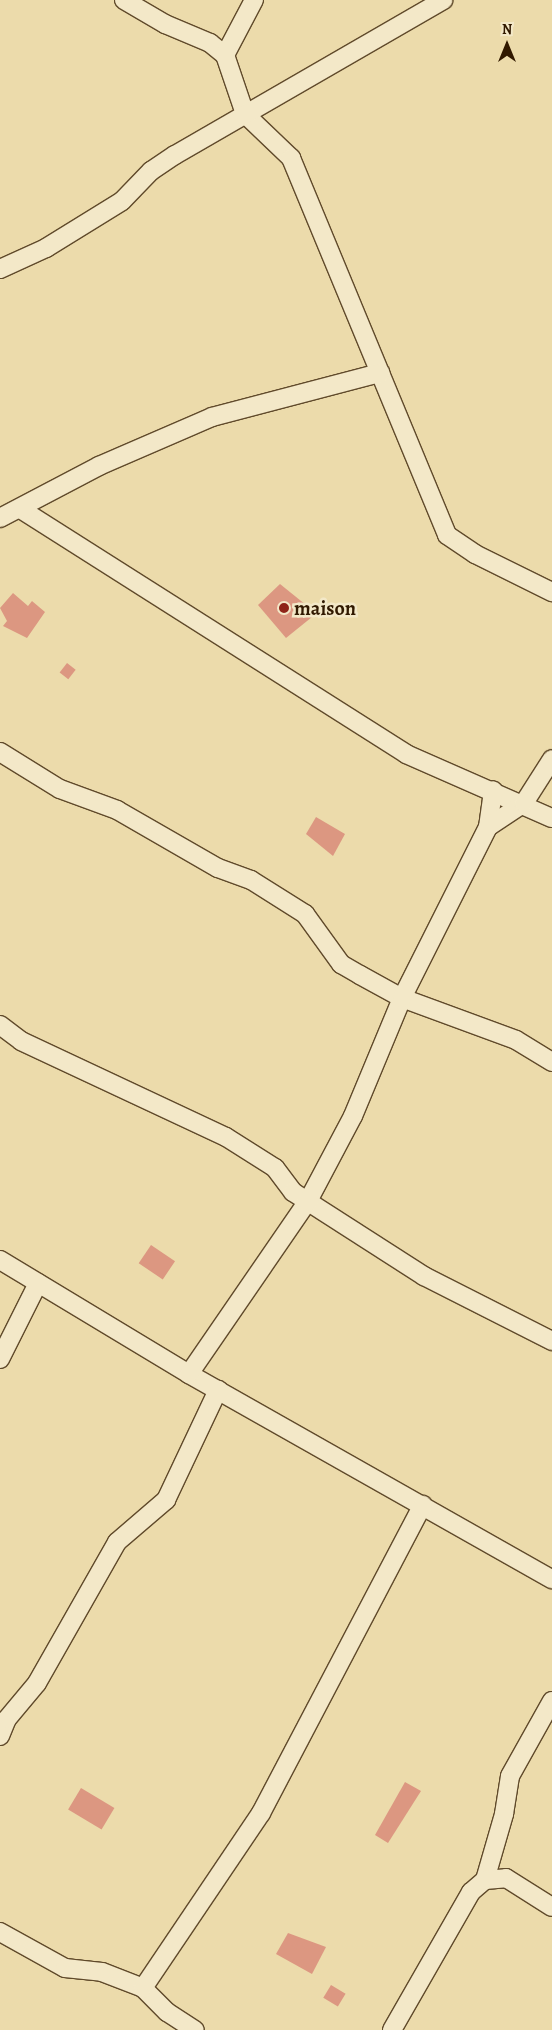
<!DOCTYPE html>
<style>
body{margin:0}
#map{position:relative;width:552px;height:2030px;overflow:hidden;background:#ecdbab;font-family:Alegreya,serif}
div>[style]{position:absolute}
.building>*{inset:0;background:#dc9781;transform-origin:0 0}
.roads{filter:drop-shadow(1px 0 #604a2b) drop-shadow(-1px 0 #604a2b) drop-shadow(0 1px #604a2b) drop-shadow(0 -1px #604a2b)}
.street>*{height:18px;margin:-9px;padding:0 9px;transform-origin:9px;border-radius:9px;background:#f3e8c8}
.dots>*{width:14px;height:14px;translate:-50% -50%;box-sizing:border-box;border:2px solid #f3e8c8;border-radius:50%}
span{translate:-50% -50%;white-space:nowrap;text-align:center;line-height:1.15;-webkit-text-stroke:5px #f3e8c8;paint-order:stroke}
.poi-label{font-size:20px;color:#311900;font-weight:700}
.left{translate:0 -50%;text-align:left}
.north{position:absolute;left:482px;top:20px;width:50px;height:50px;-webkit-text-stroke:4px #f3e8c8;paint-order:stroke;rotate:0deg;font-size:14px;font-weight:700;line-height:20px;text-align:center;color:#311900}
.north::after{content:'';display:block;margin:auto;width:18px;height:22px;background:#311900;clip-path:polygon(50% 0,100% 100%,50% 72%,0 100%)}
</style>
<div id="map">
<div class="building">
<i style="clip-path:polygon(280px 584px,306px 605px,312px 617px,286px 638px,258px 605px)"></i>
<i style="clip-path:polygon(13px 593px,28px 606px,32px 601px,45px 612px,27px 638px,3px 626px,7px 621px,0 608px)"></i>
<i style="left:67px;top:663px;width:11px;height:12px;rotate:38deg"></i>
<i style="clip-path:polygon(316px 817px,345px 834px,333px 856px,306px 834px)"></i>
<i style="left:151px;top:1245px;width:29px;height:22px;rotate:34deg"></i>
<i style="clip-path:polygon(405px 1782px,421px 1791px,388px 1843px,375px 1835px)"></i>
<i style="left:81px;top:1788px;width:39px;height:25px;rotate:31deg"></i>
<i style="clip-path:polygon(288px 1933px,326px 1947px,312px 1974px,276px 1954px)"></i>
<i style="left:331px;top:1985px;width:17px;height:15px;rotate:31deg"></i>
</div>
<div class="roads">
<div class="street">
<i style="left:124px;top:0;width:48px;rotate:30.3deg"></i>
<i style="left:165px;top:24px;width:49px;rotate:22.9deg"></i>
<i style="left:210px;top:43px;width:19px;rotate:39deg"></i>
<i style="left:225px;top:55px;width:62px;rotate:71.3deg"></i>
<i style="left:245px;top:114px;width:64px;rotate:43.7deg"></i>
<i style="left:291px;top:158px;width:408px;rotate:67.5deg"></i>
<i style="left:447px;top:535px;width:34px;rotate:34deg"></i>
<i style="left:475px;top:554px;width:86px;rotate:26.3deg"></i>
<i style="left:225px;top:55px;width:62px;rotate:-62.2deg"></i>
<i style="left:0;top:269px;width:51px;rotate:-24.5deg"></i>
<i style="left:46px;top:248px;width:89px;rotate:-31.7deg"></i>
<i style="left:122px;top:201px;width:42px;rotate:-46deg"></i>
<i style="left:151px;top:171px;width:29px;rotate:-34deg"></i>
<i style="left:175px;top:155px;width:310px;rotate:-30deg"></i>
<i style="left:22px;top:510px;width:455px;rotate:32.4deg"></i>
<i style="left:406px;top:754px;width:159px;rotate:23.7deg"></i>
<i style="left:0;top:518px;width:112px;rotate:-27.7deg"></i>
<i style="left:99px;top:466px;width:123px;rotate:-23.4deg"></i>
<i style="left:212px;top:417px;width:174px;rotate:-14.7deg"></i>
<i style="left:0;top:752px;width:70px;rotate:31.7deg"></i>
<i style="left:60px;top:789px;width:61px;rotate:20.2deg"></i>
<i style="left:117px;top:810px;width:116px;rotate:29.9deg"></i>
<i style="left:218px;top:868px;width:35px;rotate:20deg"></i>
<i style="left:251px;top:880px;width:64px;rotate:32.2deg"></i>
<i style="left:305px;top:914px;width:62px;rotate:54.2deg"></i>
<i style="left:341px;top:964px;width:22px;rotate:30deg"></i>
<i style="left:360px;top:975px;width:48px;rotate:28.7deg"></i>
<i style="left:402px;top:998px;width:121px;rotate:20.2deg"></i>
<i style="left:516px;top:1040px;width:42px;rotate:31.4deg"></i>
<i style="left:488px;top:827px;width:37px;rotate:-82deg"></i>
<i style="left:0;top:1025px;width:26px;rotate:37deg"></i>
<i style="left:21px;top:1041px;width:226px;rotate:25.1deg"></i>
<i style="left:226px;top:1137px;width:58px;rotate:32.3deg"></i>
<i style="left:275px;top:1168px;width:30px;rotate:53deg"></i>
<i style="left:293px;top:1192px;width:156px;rotate:32.7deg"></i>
<i style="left:424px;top:1276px;width:144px;rotate:26.9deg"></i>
<i style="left:0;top:1260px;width:221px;rotate:31.1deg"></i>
<i style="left:189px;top:1374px;width:417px;rotate:29.5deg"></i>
<i style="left:0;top:1359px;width:85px;rotate:-63.4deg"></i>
<i style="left:189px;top:1374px;width:210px;rotate:-55.5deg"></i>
<i style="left:308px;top:1201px;width:96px;rotate:-62.1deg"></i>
<i style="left:353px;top:1116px;width:128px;rotate:-67.4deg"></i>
<i style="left:402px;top:998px;width:191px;rotate:-63.3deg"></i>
<i style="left:488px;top:827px;width:43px;rotate:-33.7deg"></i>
<i style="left:524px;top:803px;width:52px;rotate:-57.5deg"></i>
<i style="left:0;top:1736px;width:18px;rotate:-68deg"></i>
<i style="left:7px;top:1719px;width:47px;rotate:-50.2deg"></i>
<i style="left:37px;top:1683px;width:162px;rotate:-60.4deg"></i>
<i style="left:117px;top:1542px;width:65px;rotate:-40.6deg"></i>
<i style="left:166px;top:1500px;width:122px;rotate:-64.7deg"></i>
<i style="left:485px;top:1880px;width:69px;rotate:-73.9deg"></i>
<i style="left:504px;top:1814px;width:38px;rotate:-81deg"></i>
<i style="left:510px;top:1776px;width:86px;rotate:-60.8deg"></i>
<i style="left:0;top:1932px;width:74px;rotate:29deg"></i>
<i style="left:65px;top:1968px;width:37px;rotate:6deg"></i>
<i style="left:102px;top:1972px;width:44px;rotate:21.3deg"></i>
<i style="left:143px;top:1988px;width:34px;rotate:45deg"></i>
<i style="left:167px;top:2012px;width:33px;rotate:33deg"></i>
<i style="left:143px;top:1988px;width:211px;rotate:-56deg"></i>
<i style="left:261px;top:1813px;width:348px;rotate:-62.3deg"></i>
<i style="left:392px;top:2030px;width:159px;rotate:-60.2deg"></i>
<i style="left:471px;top:1892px;width:18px;rotate:-41deg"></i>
<i style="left:485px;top:1880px;width:21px;rotate:-5deg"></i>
<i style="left:506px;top:1878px;width:54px;rotate:32.2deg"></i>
</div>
</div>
<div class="dots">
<i style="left:284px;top:608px;background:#8f2418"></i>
</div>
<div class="poi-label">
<span class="left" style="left:294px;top:608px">maison</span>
</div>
<div class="north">N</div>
</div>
